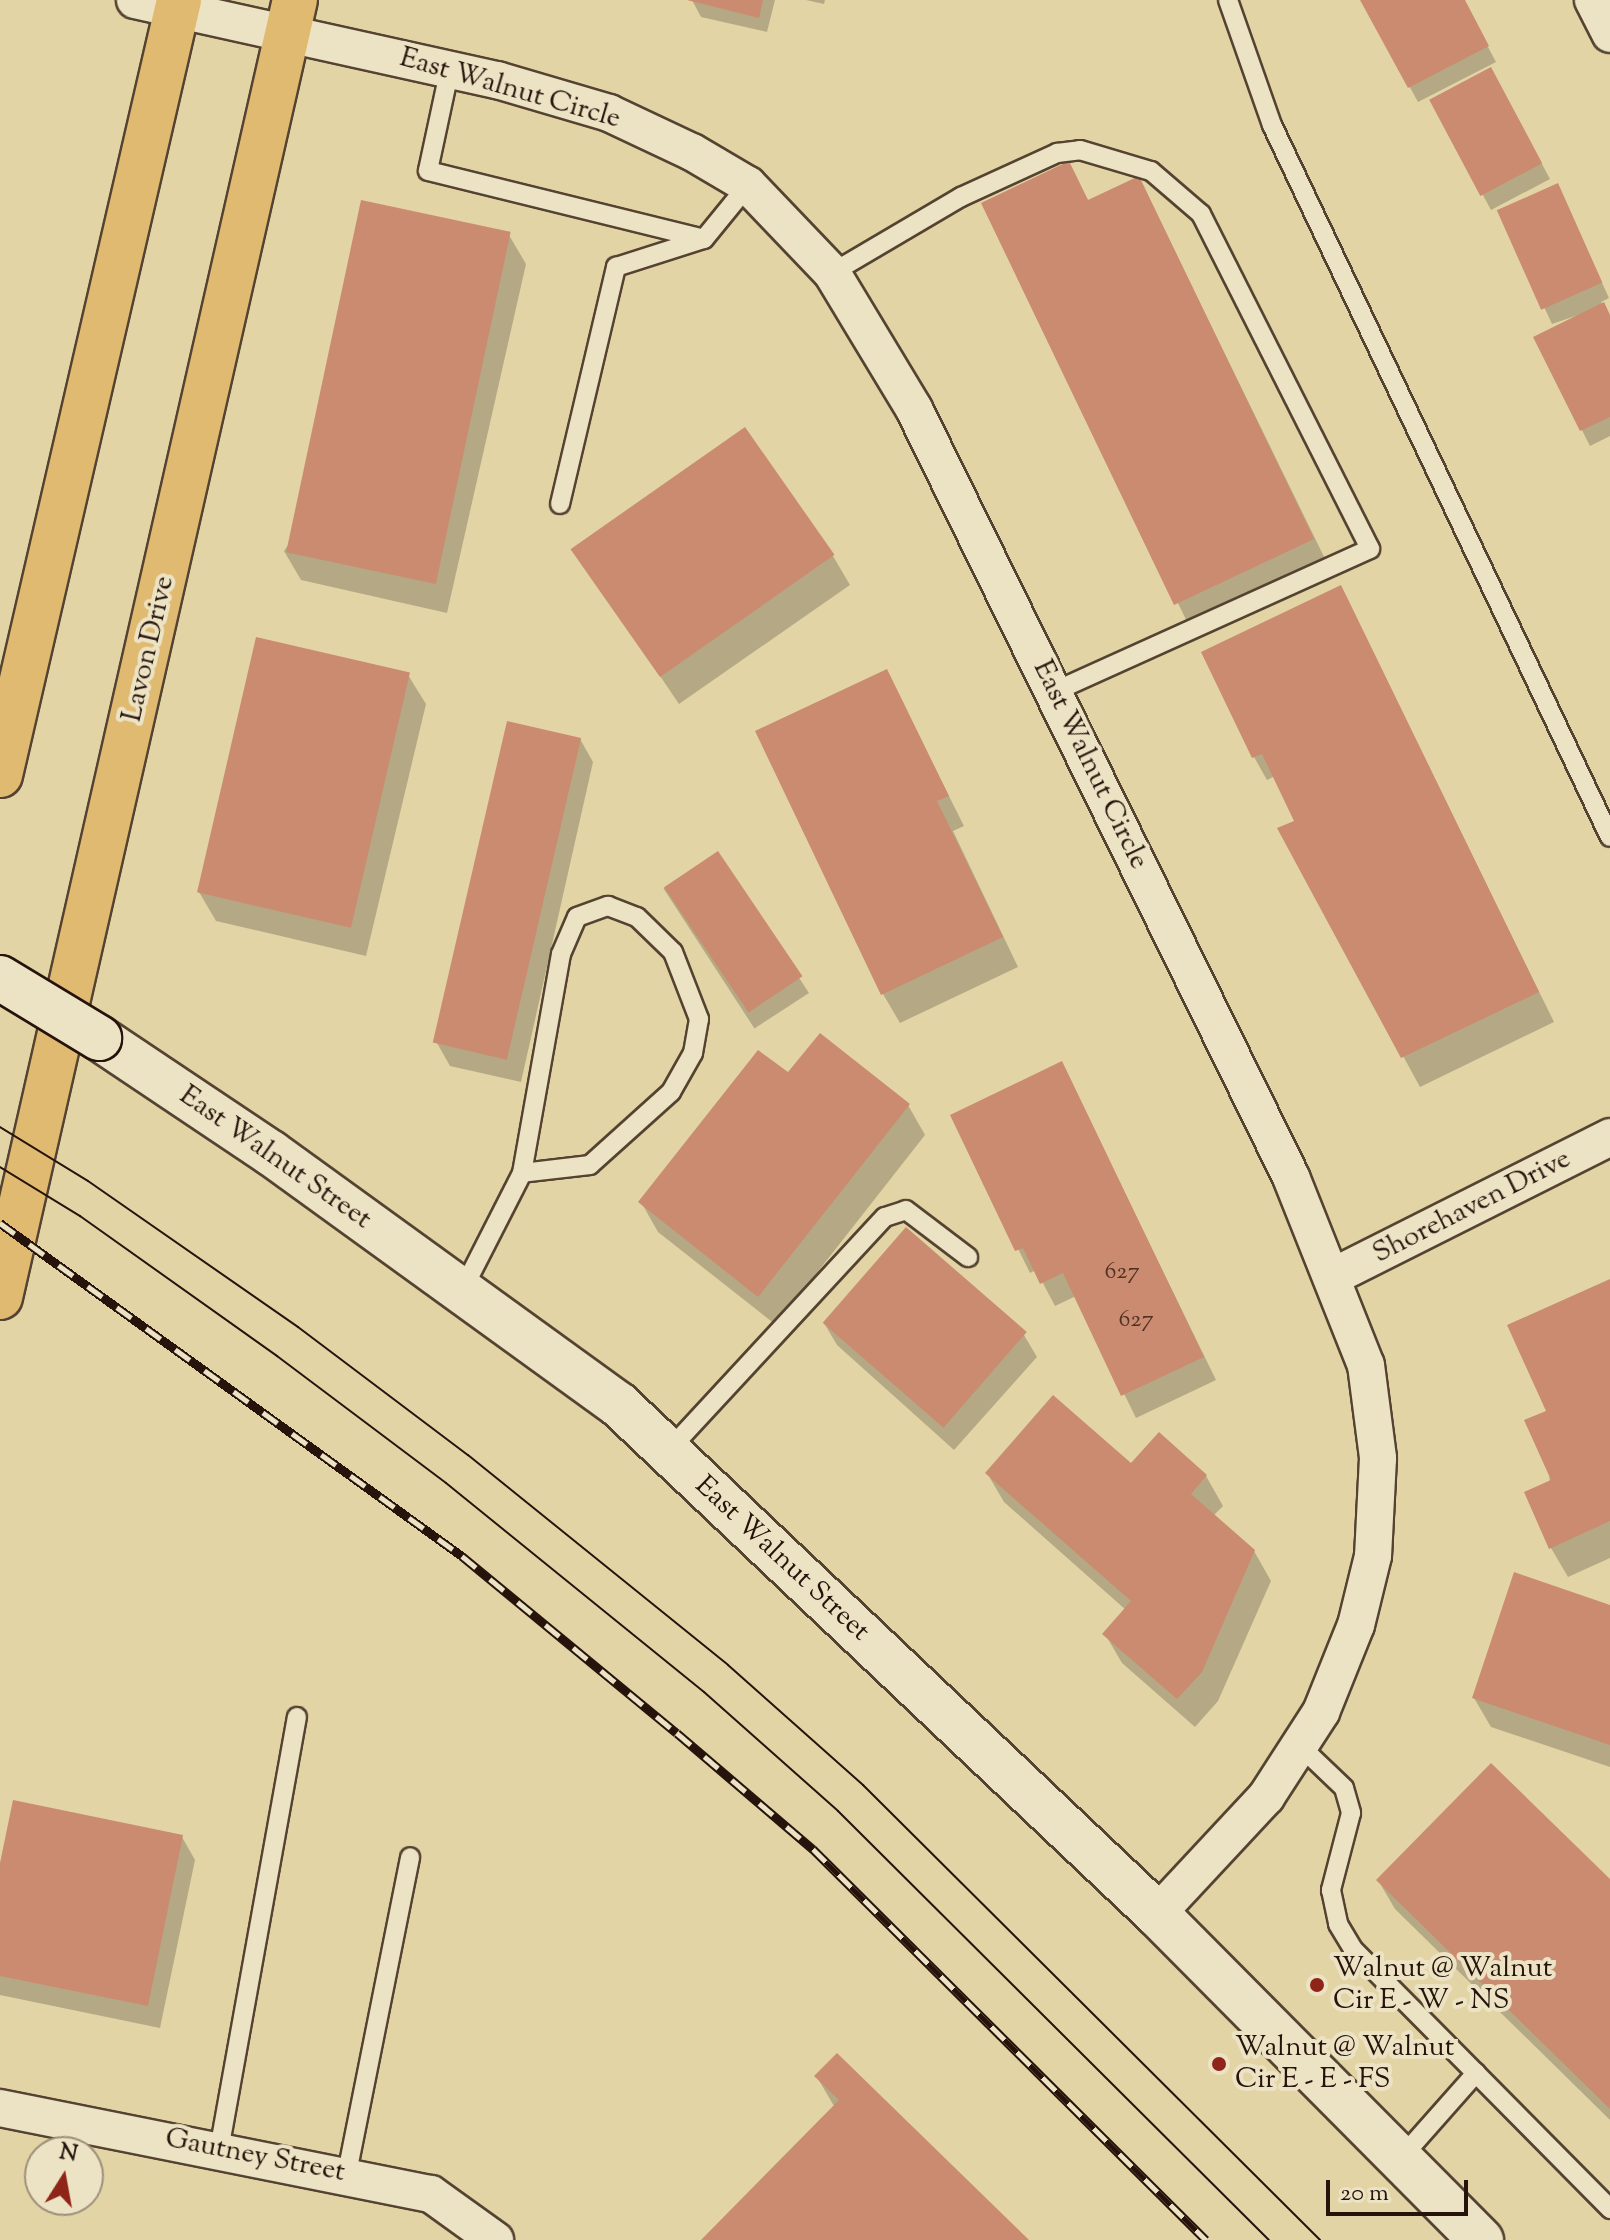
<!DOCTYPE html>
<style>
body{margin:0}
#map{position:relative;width:1610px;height:2240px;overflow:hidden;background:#e2d4a5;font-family:"Sorts Mill Goudy",serif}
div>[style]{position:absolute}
.shadow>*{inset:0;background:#0003;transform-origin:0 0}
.building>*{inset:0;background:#ca8b70;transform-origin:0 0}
.roads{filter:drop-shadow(2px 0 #554332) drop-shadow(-2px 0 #554332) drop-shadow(0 2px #554332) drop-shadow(0 -2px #554332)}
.lane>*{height:18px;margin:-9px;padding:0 9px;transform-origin:9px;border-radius:9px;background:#ece3c4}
.street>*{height:36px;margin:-18px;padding:0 18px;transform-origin:18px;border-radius:18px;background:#ece3c4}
.secondary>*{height:44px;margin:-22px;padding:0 22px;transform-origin:22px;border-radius:22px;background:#ece3c4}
.primary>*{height:44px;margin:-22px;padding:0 22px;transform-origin:22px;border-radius:22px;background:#e1ba72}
.tram>*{height:2px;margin:-1px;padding:0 1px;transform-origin:1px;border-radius:1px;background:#26130c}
.rail>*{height:9px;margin-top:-4.5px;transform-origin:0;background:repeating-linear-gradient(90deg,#ece3c4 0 18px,#26130c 0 36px);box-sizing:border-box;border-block:2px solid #26130c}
.bridges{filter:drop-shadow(2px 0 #26130c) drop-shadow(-2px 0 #26130c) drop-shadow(0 2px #26130c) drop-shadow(0 -2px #26130c)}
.secondary-bridge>*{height:44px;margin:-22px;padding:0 22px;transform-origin:22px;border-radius:22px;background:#ece3c4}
.dots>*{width:22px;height:22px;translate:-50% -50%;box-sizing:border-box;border:4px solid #ece3c4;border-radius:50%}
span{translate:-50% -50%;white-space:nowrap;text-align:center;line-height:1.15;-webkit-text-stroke:8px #ece3c4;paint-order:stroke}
.number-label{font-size:24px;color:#4f3125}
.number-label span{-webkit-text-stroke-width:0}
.street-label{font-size:28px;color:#26130c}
.poi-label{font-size:28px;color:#26130c}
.left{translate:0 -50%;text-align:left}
.north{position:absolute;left:24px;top:2136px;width:80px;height:80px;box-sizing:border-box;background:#ece3c4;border:2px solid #9d907a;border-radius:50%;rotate:11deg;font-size:22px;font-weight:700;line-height:32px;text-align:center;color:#26130c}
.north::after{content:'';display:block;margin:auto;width:28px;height:36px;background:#8f2418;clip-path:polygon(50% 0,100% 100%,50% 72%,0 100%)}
.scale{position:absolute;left:1326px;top:2180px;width:142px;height:36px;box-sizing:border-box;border:4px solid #26130c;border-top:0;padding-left:10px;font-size:24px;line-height:28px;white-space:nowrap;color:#26130c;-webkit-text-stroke:6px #ece3c4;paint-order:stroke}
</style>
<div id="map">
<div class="shadow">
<i style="clip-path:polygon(692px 0,775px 0,767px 32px,701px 17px)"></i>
<i style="clip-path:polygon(806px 0,825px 0,824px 4px)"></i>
<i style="clip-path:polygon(1362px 0,1463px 0,1496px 62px,1418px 102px)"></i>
<i style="clip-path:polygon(1499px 84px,1550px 179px,1491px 210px,1432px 101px)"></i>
<i style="clip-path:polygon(1068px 164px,1089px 202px,1139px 178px,1330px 569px,1193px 634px,984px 204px)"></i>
<i style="clip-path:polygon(1557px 185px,1609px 298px,1601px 302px,1610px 317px,1610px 436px,1590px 446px,1535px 338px,1590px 311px,1552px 324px,1499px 211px)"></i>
<i style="clip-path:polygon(509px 235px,526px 264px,447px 613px,301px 580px,284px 551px)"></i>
<i style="clip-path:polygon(574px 549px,833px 556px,850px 585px,679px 704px)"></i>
<i style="clip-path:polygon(1341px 588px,1554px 1022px,1420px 1087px,1279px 829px,1296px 821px,1275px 776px,1267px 780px,1254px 757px,1204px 653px)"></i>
<i style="clip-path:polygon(886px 671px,964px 826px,953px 831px,1018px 967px,900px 1023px,883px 994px)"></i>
<i style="clip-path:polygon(408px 675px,426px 704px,366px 956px,216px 921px,199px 892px)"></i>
<i style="clip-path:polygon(580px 739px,593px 762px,521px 1082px,450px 1066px,437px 1043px)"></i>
<i style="left:718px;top:853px;width:167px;height:65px;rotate:57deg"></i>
<i style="clip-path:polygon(1062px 1064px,1216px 1380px,1136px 1418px,1076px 1296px,1055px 1306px,1036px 1270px,1030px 1273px,953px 1116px)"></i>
<i style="clip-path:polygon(788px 1075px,908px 1105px,925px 1135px,776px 1325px,658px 1232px,641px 1202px)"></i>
<i style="clip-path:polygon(1610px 1282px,1610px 1558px,1568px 1577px,1551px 1548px,1548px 1412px)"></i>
<i style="clip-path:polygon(824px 1323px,1024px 1335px,1037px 1357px,954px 1450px,837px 1345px)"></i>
<i style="clip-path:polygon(1131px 1466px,1206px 1476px,1223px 1506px,1213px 1516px,1254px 1551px,1271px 1581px,1218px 1701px,1195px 1727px,1122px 1663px,1105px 1634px,1126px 1610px,1004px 1502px,987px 1473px)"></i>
<i style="clip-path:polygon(1610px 1607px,1610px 1767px,1491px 1727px,1474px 1698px)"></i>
<i style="clip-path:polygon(182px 1837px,195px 1860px,160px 2028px,0 1995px,0 1873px)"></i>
<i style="clip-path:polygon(1378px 1880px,1610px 1882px,1610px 2120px,1395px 1909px)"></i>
<i style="clip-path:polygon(817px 2077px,1026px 2240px,704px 2240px,834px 2106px)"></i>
</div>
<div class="building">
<i style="clip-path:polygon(687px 0,763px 0,759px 18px)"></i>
<i style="clip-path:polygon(1360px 0,1465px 0,1489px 46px,1408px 88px)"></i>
<i style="left:1491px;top:67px;width:109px;height:70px;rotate:62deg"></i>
<i style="clip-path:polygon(1069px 161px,1088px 200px,1139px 176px,1314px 539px,1174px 605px,981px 203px)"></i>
<i style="left:1558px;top:183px;width:109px;height:67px;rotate:66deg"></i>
<i style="left:361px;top:200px;width:153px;height:360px;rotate:12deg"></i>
<i style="clip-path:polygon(1604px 302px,1610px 315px,1610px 417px,1580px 431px,1533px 337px)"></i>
<i style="left:745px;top:427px;width:156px;height:213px;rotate:55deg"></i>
<i style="clip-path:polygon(1341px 585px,1539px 992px,1401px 1058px,1277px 828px,1294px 821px,1262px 754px,1252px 758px,1201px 652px)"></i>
<i style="left:256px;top:637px;width:158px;height:262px;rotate:13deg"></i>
<i style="clip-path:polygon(887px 669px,949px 796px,937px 801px,1003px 937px,881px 995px,755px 731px)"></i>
<i style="left:507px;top:721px;width:76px;height:330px;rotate:13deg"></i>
<i style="left:718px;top:851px;width:151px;height:65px;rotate:56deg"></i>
<i style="clip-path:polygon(820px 1033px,910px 1104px,758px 1297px,638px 1202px,758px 1050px,788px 1072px)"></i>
<i style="clip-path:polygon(1062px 1061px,1204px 1357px,1121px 1396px,1063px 1273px,1040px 1284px,1023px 1248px,1015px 1251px,950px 1115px)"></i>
<i style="left:906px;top:1227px;width:160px;height:127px;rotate:41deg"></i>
<i style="clip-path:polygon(1610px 1279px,1610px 1521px,1549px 1549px,1524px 1492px,1551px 1480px,1524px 1420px,1546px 1411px,1507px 1325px)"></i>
<i style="clip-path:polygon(1053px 1395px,1131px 1463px,1159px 1432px,1207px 1475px,1191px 1494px,1255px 1550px,1202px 1672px,1177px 1699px,1102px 1634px,1131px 1601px,985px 1473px)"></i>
<i style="clip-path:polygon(1514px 1572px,1610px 1605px,1610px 1745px,1472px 1698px)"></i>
<i style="clip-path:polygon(1491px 1763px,1610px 1879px,1610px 2109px,1376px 1880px)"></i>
<i style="clip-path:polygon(13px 1800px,183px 1835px,148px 2006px,0 1976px,0 1863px)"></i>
<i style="clip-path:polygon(837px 2053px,1029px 2240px,701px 2240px,839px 2100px,814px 2076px)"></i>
</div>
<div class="roads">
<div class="lane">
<i style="left:1228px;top:0;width:133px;rotate:70.6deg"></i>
<i style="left:1272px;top:125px;width:788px;rotate:64.61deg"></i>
<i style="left:450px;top:68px;width:105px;rotate:102.1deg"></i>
<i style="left:428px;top:171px;width:284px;rotate:13.8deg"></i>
<i style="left:832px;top:273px;width:150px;rotate:-30.5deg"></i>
<i style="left:961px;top:197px;width:106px;rotate:-24.6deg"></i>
<i style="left:1057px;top:153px;width:23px;rotate:-7deg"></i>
<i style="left:1080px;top:150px;width:74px;rotate:16.5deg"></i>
<i style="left:1151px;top:171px;width:66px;rotate:40.7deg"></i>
<i style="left:1201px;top:214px;width:375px;rotate:63.2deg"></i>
<i style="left:1370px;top:549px;width:347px;rotate:155.7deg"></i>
<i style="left:560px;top:504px;width:244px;rotate:-76.7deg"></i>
<i style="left:616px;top:267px;width:92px;rotate:-17.7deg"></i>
<i style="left:704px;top:239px;width:70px;rotate:-50.8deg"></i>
<i style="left:462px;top:1291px;width:132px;rotate:-63deg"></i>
<i style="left:522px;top:1173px;width:222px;rotate:-79.9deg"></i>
<i style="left:561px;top:954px;width:40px;rotate:-66.6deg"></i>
<i style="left:577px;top:917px;width:33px;rotate:-20deg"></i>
<i style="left:608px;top:906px;width:31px;rotate:21deg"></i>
<i style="left:637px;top:917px;width:50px;rotate:44.2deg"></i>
<i style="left:673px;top:952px;width:72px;rotate:68.8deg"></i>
<i style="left:699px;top:1019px;width:35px;rotate:100deg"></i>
<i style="left:693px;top:1053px;width:45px;rotate:119.4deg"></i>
<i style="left:671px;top:1092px;width:109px;rotate:138deg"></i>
<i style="left:590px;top:1165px;width:68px;rotate:173.3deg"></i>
<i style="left:668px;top:1451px;width:319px;rotate:-47.2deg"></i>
<i style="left:885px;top:1217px;width:22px;rotate:-18deg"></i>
<i style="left:906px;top:1210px;width:78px;rotate:37.2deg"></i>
<i style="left:1299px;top:1745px;width:62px;rotate:43.7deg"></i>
<i style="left:1344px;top:1788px;width:26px;rotate:74deg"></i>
<i style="left:1351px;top:1813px;width:80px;rotate:104.6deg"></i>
<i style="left:1331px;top:1890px;width:35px;rotate:78deg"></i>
<i style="left:1338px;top:1924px;width:29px;rotate:59deg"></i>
<i style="left:1353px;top:1949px;width:366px;rotate:45.3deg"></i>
<i style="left:219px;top:2150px;width:440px;rotate:-79.8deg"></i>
<i style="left:1400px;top:2159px;width:115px;rotate:-48.5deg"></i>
<i style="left:347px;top:2173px;width:322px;rotate:-78.7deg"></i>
</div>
<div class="street">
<i style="left:135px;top:0;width:371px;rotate:12.5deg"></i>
<i style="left:497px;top:80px;width:117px;rotate:16.4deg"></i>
<i style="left:609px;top:113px;width:92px;rotate:25.2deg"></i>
<i style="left:692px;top:152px;width:65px;rotate:30.5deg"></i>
<i style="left:748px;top:185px;width:122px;rotate:46.3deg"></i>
<i style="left:832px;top:273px;width:159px;rotate:58.9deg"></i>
<i style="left:914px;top:409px;width:856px;rotate:63.85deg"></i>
<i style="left:1291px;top:1177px;width:202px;rotate:68.3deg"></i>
<i style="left:1366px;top:1365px;width:94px;rotate:82.6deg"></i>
<i style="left:1378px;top:1458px;width:98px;rotate:92.9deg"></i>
<i style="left:1373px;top:1556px;width:71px;rotate:103.8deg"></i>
<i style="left:1356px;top:1625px;width:94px;rotate:111.9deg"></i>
<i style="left:1321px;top:1712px;width:101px;rotate:122.9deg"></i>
<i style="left:1266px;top:1797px;width:160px;rotate:133deg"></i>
<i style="left:1593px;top:0;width:38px;rotate:63deg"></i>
<i style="left:1334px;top:1276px;width:309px;rotate:-26.7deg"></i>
<i style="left:0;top:2108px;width:439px;rotate:11.3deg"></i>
<i style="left:431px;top:2194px;width:79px;rotate:35.7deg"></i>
</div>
<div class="secondary">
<i style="left:99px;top:1038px;width:207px;rotate:33.8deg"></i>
<i style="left:271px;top:1153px;width:428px;rotate:35.9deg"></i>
<i style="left:618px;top:1404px;width:742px;rotate:43.42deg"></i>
<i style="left:1157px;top:1914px;width:460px;rotate:45.2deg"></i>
</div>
<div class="primary">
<i style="left:0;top:775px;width:795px;rotate:-76.99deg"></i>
<i style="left:0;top:1297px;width:1330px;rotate:-77.19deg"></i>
</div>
</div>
<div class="tram">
<i style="left:0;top:1127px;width:103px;rotate:31.5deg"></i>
<i style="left:88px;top:1181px;width:256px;rotate:34.8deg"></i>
<i style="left:298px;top:1327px;width:213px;rotate:37deg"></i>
<i style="left:468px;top:1455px;width:334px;rotate:38.9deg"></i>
<i style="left:728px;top:1665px;width:181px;rotate:41.6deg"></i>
<i style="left:863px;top:1785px;width:645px;rotate:44.87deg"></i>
<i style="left:0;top:1167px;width:94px;rotate:31.5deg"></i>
<i style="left:80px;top:1216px;width:242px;rotate:35.4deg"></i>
<i style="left:277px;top:1356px;width:211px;rotate:36.9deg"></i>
<i style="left:446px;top:1483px;width:332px;rotate:39deg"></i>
<i style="left:704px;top:1692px;width:179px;rotate:41.6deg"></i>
<i style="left:838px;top:1811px;width:608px;rotate:44.87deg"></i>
</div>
<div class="rail">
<i style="left:0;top:1223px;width:570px;rotate:35.78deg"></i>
<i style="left:462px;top:1556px;width:278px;rotate:39.5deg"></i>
<i style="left:677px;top:1733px;width:179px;rotate:40.5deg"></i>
<i style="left:813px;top:1849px;width:554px;rotate:44.85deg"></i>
</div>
<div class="bridges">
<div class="secondary-bridge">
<i style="left:0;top:978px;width:116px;rotate:31.2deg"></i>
</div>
</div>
<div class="dots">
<i style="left:1317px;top:1985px;background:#8f2418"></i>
<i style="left:1219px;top:2064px;background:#8f2418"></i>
</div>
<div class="number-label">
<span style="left:1122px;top:1273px">627</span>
<span style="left:1136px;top:1321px">627</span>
</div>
<div class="street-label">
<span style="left:510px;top:89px;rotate:16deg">East Walnut Circle</span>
<span style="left:149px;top:649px;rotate:-77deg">Lavon Drive</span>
<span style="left:1090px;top:765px;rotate:64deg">East Walnut Circle</span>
<span style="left:275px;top:1158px;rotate:35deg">East Walnut Street</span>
<span style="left:1472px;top:1207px;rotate:-27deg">Shorehaven Drive</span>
<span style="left:782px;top:1559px;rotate:43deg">East Walnut Street</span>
<span style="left:255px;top:2156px;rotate:11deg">Gautney Street</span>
</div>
<div class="poi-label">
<span class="left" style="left:1333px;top:1985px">Walnut @ Walnut<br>Cir E - W - NS</span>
<span class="left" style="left:1235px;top:2064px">Walnut @ Walnut<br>Cir E - E - FS</span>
</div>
<div class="north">N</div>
<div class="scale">20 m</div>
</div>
